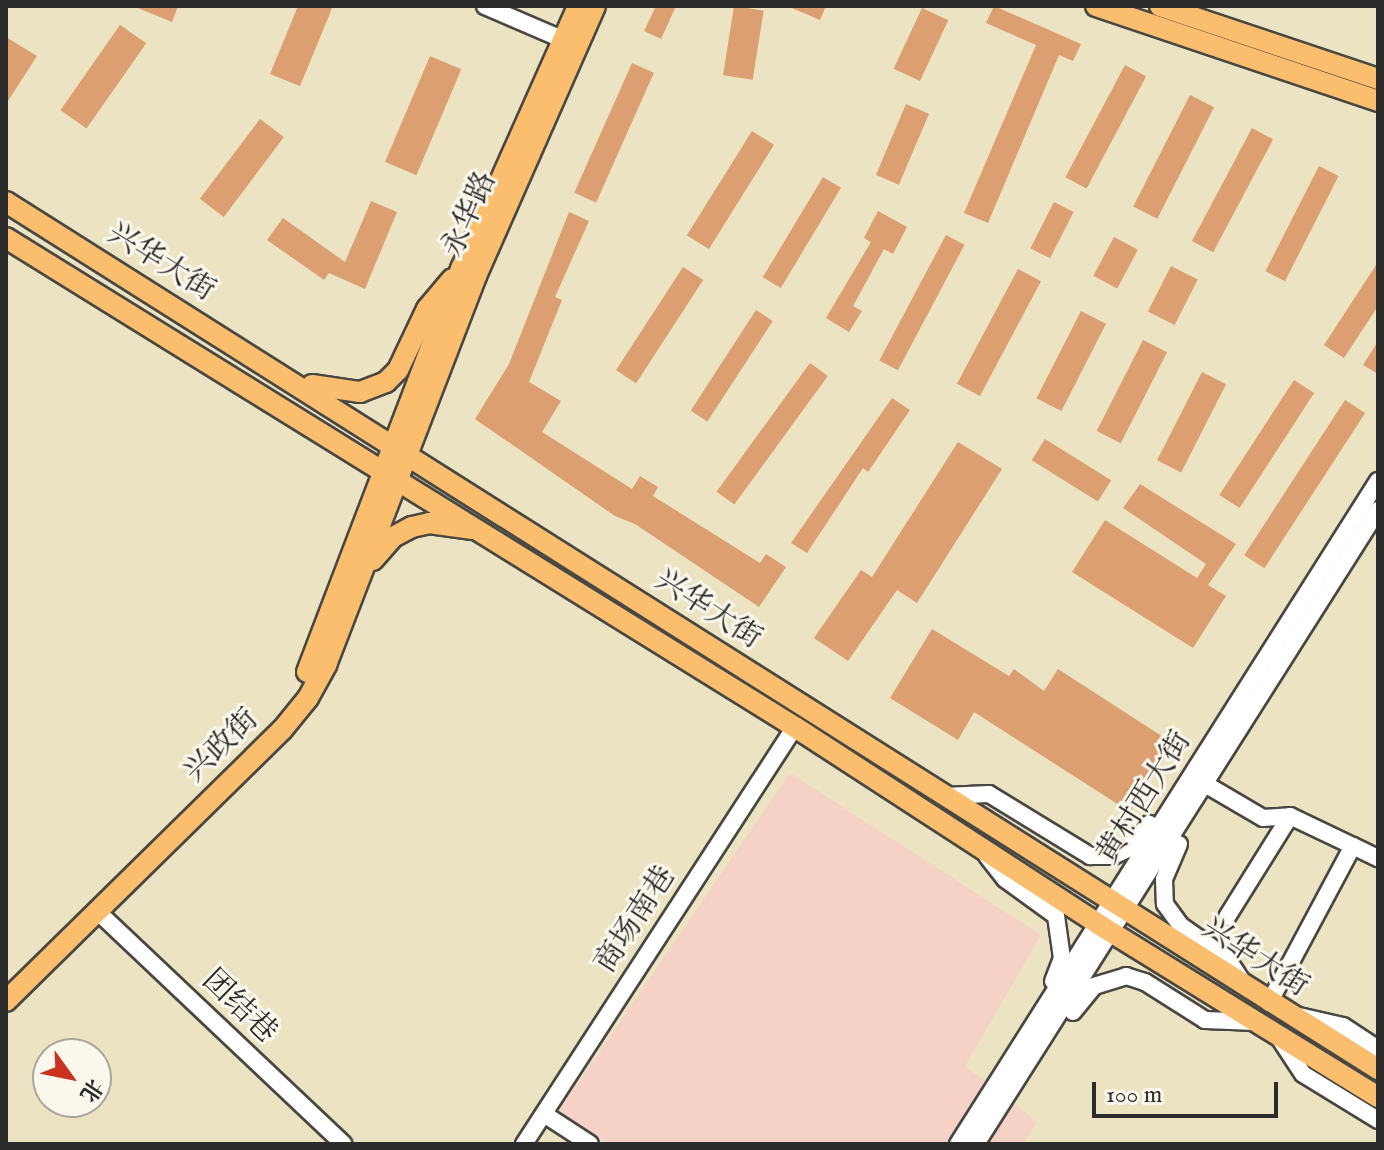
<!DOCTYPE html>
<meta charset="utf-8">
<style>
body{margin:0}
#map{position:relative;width:1384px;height:1150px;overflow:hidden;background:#ece3c3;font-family:"IM FELL English","Noto Serif SC",serif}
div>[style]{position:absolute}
.built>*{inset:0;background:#f6d1c5}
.building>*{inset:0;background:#db9f71;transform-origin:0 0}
.roads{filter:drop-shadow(2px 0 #484742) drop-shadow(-2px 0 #484742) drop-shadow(0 2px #484742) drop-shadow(0 -2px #484742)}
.minor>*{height:16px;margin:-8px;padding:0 8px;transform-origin:8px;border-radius:8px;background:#fff}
.major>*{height:20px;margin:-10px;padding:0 10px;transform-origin:10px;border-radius:10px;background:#fabe6e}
span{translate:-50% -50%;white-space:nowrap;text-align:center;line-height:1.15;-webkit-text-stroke:6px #fbf7ec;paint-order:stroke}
.street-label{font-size:30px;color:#2b2b2b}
.frame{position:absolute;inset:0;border:8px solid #2b2b2b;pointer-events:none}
.north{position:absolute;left:32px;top:1038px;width:80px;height:80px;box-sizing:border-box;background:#fbf7ec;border:2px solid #a8a59f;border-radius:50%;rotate:123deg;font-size:22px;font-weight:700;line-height:32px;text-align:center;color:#2b2b2b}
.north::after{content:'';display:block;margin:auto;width:28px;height:36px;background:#c8321e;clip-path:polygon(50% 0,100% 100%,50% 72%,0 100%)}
.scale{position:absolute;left:1092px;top:1082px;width:186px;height:36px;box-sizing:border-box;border:4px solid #2b2b2b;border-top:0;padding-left:10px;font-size:24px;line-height:28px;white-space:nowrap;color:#2b2b2b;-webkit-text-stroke:6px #fbf7ec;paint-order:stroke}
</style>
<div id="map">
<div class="built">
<i style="clip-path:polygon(790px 773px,1041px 935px,965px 1066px,1037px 1122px,1023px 1144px,609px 1144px,559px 1111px)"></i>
</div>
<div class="building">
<i style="clip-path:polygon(133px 6px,178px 6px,172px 22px)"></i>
<i style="clip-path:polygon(298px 6px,333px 6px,300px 86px,270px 74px)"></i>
<i style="clip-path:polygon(656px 6px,676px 6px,661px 39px,644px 31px)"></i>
<i style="left:734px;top:6px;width:30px;height:70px;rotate:9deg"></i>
<i style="clip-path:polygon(787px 6px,826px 6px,820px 20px)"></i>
<i style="clip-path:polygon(994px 6px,1081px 44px,1073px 61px,1059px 55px,988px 223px,964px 213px,1036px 45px,986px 23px)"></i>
<i style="left:922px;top:8px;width:29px;height:67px;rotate:25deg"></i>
<i style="left:120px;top:25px;width:32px;height:104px;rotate:35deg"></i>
<i style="clip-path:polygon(6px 37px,37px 56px,6px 104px)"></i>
<i style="left:430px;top:56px;width:34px;height:115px;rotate:23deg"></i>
<i style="left:632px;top:63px;width:24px;height:142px;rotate:24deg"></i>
<i style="left:1125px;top:65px;width:24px;height:127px;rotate:28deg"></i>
<i style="left:1190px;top:95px;width:27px;height:125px;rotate:27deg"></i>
<i style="left:906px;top:104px;width:25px;height:77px;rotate:23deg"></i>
<i style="left:260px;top:119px;width:30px;height:100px;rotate:37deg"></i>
<i style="left:1252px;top:128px;width:24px;height:128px;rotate:28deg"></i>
<i style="left:752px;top:131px;width:26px;height:123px;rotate:32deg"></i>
<i style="left:1319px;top:166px;width:22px;height:118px;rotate:27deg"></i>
<i style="left:823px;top:177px;width:21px;height:117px;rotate:31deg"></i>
<i style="clip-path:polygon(371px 201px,397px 212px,365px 289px,329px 273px,324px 280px,267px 240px,283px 218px,345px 262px)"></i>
<i style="left:1054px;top:202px;width:22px;height:52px;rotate:27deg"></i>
<i style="clip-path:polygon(878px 211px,907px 227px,893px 254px,884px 249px,853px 306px,862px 311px,849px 332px,826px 318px,871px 242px,864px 238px)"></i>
<i style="clip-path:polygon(569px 212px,589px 221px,555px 297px,562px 300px,529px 382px,561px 401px,542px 432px,632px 489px,640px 476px,658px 487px,653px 496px,760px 563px,766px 554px,786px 567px,759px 607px,635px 524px,615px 516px,475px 419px,509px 364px)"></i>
<i style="left:946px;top:235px;width:21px;height:142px;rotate:28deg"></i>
<i style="left:1114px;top:237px;width:27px;height:44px;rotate:28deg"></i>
<i style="clip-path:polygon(1378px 262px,1378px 306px,1344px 358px,1324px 345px)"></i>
<i style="left:1171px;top:266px;width:30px;height:51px;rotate:27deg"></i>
<i style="left:683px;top:267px;width:24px;height:123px;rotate:33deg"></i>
<i style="left:1018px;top:269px;width:26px;height:130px;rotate:28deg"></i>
<i style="left:756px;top:310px;width:20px;height:120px;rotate:33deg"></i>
<i style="left:1081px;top:311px;width:28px;height:98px;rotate:27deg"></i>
<i style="left:1143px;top:340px;width:27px;height:102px;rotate:27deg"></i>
<i style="clip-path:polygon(1378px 341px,1378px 374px,1363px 365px)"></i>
<i style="left:810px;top:363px;width:22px;height:159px;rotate:36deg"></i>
<i style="left:1202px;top:372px;width:27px;height:99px;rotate:27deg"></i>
<i style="left:1294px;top:380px;width:24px;height:137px;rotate:33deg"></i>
<i style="clip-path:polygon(892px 398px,910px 410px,868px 472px,863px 468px,807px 553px,791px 543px)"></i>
<i style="left:1345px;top:400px;width:24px;height:185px;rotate:33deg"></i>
<i style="left:1045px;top:439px;width:78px;height:25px;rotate:32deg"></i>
<i style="clip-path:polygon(958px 442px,1002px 469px,917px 603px,897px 590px,848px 661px,814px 638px,861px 570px,872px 577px)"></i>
<i style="clip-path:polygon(1140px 484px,1236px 544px,1208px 585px,1226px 596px,1193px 648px,1072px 572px,1105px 520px,1197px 578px,1206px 564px,1123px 508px)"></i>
<i style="clip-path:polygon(932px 629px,1009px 676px,1014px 669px,1044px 691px,1058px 669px,1174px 744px,1130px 812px,974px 712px,958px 740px,890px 698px)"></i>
</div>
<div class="roads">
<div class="minor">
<i style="left:485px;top:6px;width:86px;rotate:23.3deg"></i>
<i style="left:1205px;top:784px;width:67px;rotate:30.4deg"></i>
<i style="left:1263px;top:818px;width:27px;rotate:-4deg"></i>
<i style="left:1290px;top:816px;width:70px;rotate:25.5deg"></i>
<i style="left:944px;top:796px;width:45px;rotate:-2.5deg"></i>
<i style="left:989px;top:794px;width:119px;rotate:31.5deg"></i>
<i style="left:1090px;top:856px;width:23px"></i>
<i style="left:1113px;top:856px;width:17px;rotate:-25deg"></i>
<i style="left:1128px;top:849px;width:33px;rotate:-50deg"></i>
<i style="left:1179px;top:844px;width:38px;rotate:113deg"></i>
<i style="left:1164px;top:879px;width:25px;rotate:88deg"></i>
<i style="left:1165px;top:904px;width:26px;rotate:54deg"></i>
<i style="left:1180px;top:925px;width:57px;rotate:35.1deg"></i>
<i style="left:1227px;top:958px;width:30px;rotate:57deg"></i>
<i style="left:987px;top:856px;width:29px;rotate:52deg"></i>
<i style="left:1005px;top:879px;width:63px;rotate:36deg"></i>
<i style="left:1056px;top:916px;width:42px;rotate:81.9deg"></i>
<i style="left:1062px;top:958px;width:25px;rotate:111deg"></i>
<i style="left:97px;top:911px;width:339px;rotate:43.4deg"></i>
<i style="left:1227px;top:917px;width:119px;rotate:-58deg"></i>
<i style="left:1269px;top:1003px;width:178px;rotate:-61.9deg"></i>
<i style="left:1353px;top:846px;width:28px;rotate:26deg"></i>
<i style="left:1073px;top:1012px;width:33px;rotate:-51deg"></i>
<i style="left:1094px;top:986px;width:34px;rotate:-17deg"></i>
<i style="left:1126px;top:976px;width:20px;rotate:18deg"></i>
<i style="left:1145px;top:982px;width:71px;rotate:32.3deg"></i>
<i style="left:1205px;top:1020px;width:51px;rotate:2.2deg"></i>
<i style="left:1299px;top:1016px;width:45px;rotate:12.8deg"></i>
<i style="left:1343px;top:1026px;width:42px;rotate:33.3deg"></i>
<i style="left:1278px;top:1036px;width:45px;rotate:56.7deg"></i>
<i style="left:1303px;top:1074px;width:88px;rotate:31.5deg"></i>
<i style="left:544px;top:1114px;width:55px;rotate:33.1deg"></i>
<i style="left:524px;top:1144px;width:497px;rotate:-57deg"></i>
<i style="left:958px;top:1144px;width:785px;rotate:-57.65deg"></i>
<i style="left:976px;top:1144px;width:751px;rotate:-57.62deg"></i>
</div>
<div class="major">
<i style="left:1096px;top:6px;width:298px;rotate:18.6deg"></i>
<i style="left:1160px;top:6px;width:230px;rotate:18.5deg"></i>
<i style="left:6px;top:202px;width:1623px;rotate:32.29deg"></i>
<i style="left:6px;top:238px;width:928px;rotate:31.79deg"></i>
<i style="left:795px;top:727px;width:361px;rotate:33deg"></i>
<i style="left:1098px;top:924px;width:329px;rotate:31.7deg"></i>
<i style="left:312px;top:385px;width:49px;rotate:8.3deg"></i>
<i style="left:360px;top:392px;width:28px;rotate:-21deg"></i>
<i style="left:386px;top:382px;width:17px;rotate:-45deg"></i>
<i style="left:398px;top:370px;width:68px;rotate:-64.6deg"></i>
<i style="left:427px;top:309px;width:39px;rotate:-50deg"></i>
<i style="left:373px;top:560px;width:30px;rotate:-49deg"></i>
<i style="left:393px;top:537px;width:21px;rotate:-28deg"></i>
<i style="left:412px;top:527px;width:17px;rotate:-13deg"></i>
<i style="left:429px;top:523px;width:42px;rotate:8.1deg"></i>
<i style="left:307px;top:672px;width:434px;rotate:-69.1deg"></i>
<i style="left:462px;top:267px;width:286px;rotate:-66deg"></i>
<i style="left:6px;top:1001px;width:387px;rotate:-44.5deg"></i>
<i style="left:282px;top:730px;width:41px;rotate:-50.9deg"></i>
<i style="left:308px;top:698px;width:38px;rotate:-61deg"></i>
<i style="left:326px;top:665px;width:417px;rotate:-68.9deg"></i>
<i style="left:476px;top:276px;width:295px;rotate:-66.2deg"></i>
</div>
</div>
<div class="street-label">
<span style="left:470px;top:215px;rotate:-66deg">永华路</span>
<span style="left:161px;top:263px;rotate:32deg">兴华大街</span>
<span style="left:708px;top:610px;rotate:33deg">兴华大街</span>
<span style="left:222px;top:746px;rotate:-44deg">兴政街</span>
<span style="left:1145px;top:798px;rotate:-58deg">黄村西大街</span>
<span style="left:636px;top:920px;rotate:-57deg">商场南巷</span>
<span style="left:1255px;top:958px;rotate:33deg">兴华大街</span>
<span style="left:239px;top:1007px;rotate:44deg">团结巷</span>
</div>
<div class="frame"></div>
<div class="north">北</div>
<div class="scale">100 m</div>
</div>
